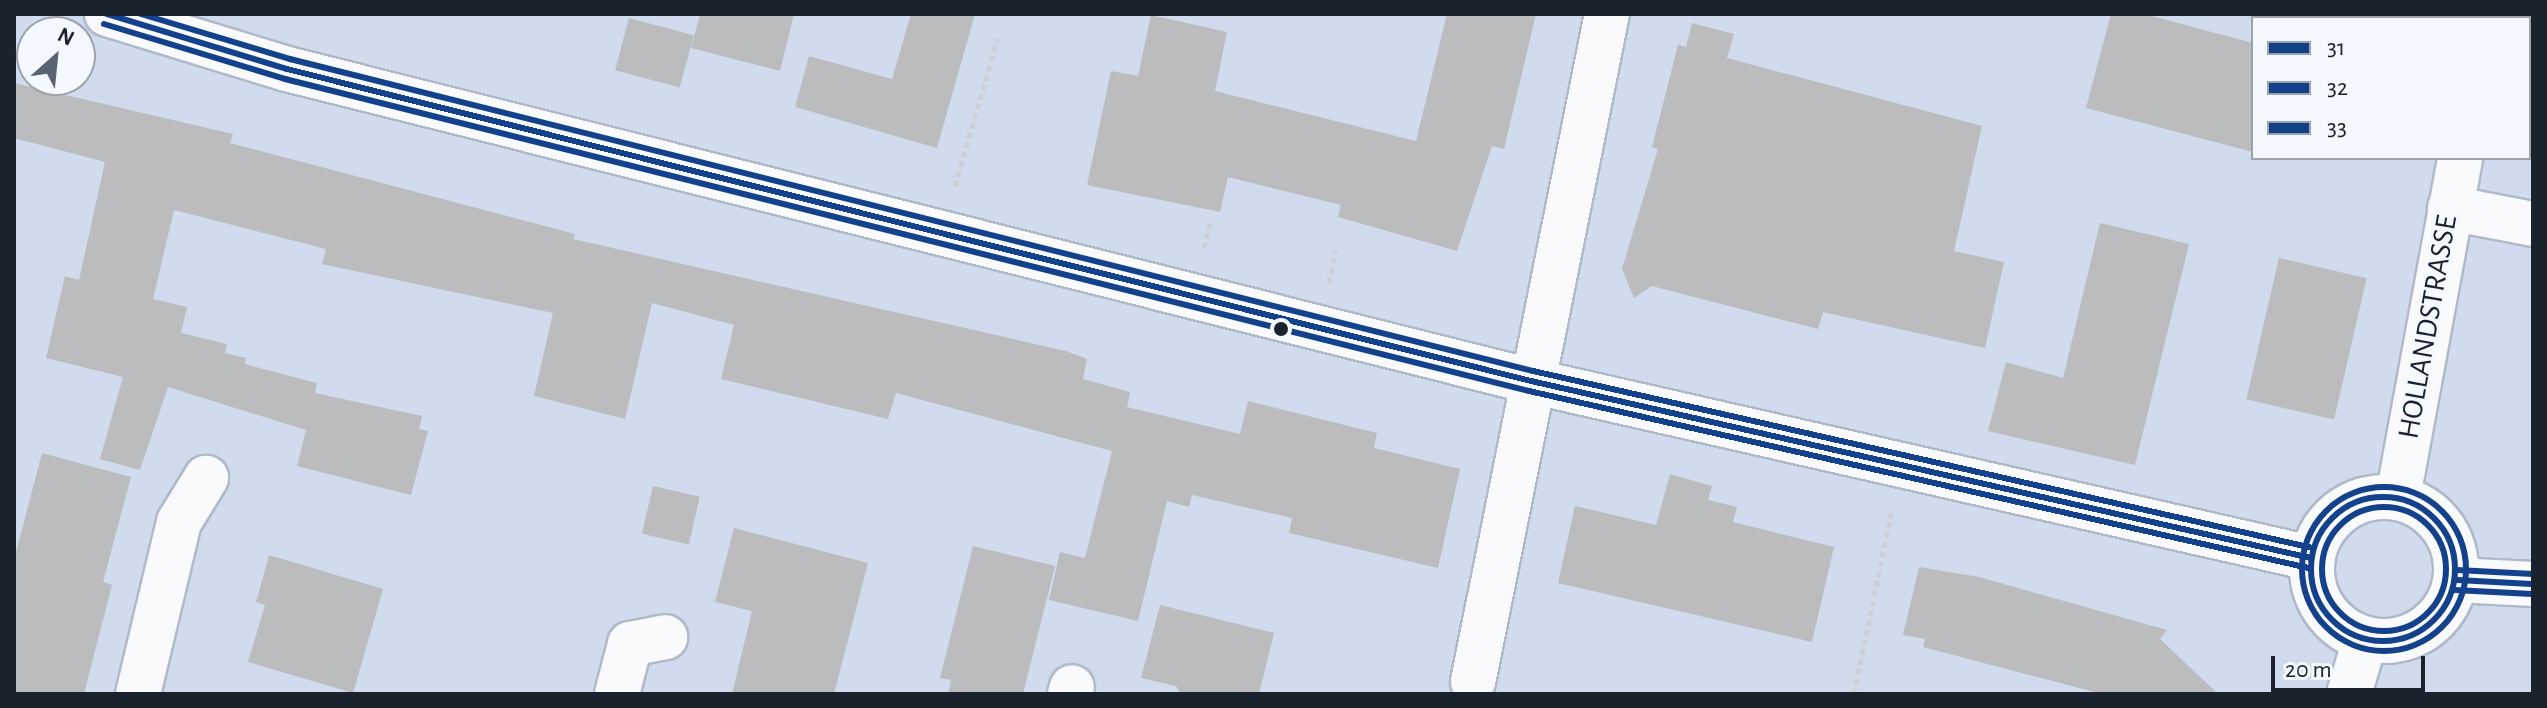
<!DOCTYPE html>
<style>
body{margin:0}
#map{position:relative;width:2547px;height:708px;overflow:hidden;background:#d0dbed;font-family:"Alegreya Sans",sans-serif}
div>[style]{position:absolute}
.building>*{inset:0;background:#bbbcbe;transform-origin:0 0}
.path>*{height:5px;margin-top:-2.5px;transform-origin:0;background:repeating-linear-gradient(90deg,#cdd1d6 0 6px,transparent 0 10px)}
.roads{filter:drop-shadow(2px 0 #b0b9c8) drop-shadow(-2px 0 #b0b9c8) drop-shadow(0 2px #b0b9c8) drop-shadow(0 -2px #b0b9c8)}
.minor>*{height:44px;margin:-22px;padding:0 22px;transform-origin:22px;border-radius:22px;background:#f8fafc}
.minor>.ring{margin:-22px;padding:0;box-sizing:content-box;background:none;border:44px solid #f8fafc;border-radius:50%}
.bus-1>*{height:6px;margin:-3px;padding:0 3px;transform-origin:3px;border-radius:3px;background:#14418b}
.bus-1>.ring{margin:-3px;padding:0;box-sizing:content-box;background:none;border:6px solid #14418b;border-radius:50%}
.bus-2>*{height:6px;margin:-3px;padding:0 3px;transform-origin:3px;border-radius:3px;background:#14418b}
.bus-2>.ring{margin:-3px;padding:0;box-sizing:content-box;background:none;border:6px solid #14418b;border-radius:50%}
.bus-3>*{height:6px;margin:-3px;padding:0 3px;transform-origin:3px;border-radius:3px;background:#14418b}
.bus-3>.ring{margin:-3px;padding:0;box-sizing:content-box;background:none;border:6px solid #14418b;border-radius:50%}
.dots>*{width:22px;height:22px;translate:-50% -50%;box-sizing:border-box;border:4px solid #f4f8ff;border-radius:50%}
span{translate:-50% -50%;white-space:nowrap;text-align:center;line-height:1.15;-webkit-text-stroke:6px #f4f8ff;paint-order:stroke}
.street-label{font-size:30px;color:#1a222e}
.frame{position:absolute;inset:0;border:16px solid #1a222e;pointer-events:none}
.legend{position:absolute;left:2251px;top:16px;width:280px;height:144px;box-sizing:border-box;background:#f4f8ff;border:2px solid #9da2ab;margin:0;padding:10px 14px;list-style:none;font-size:24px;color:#1a222e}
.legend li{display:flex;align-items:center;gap:16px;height:40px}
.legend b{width:40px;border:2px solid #9da2ab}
.north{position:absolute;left:16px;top:16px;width:80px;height:80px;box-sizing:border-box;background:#f4f8ff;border:2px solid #9da2ab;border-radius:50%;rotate:27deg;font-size:22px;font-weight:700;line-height:32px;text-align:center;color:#1a222e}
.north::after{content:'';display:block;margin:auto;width:28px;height:36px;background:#5a6371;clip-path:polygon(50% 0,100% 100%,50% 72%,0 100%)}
.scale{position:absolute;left:2271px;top:656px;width:154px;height:36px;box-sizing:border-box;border:4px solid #1a222e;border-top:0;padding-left:10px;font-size:24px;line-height:28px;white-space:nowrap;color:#1a222e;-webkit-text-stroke:6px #f4f8ff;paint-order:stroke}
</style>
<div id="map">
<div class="building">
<i style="clip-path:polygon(700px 14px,794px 14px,780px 71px,691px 48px)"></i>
<i style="clip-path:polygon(911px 14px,975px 14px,937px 148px,795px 107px,809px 56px,892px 79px)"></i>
<i style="clip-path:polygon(1447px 14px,1536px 14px,1504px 149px,1492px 146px,1457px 251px,1338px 217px,1341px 205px,1228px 177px,1220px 212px,1087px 185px,1111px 71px,1138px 76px,1151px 15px,1227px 32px,1215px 91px,1416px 141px)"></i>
<i style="clip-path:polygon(2111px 14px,2144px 14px,2253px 43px,2253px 152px,2086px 108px)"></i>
<i style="left:629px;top:18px;width:67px;height:54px;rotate:15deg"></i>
<i style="clip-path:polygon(1692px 23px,1734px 34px,1727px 58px,1982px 126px,1954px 251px,2004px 262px,1985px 348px,1823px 312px,1818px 329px,1652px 286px,1634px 298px,1622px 269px,1658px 149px,1652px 147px,1678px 45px,1686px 47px)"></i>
<i style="clip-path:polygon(14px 83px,233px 134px,230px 143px,575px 234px,573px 239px,1066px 351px,1087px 359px,1083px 379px,1130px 392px,1127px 407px,1240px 434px,1248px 401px,1377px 433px,1374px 448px,1460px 469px,1438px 568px,1289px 533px,1292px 518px,1192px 495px,1189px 507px,1167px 501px,1138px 621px,1049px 600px,1060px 552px,1085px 558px,1112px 451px,896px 393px,888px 419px,721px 379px,734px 325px,652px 303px,625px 419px,534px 396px,553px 313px,322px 264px,326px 249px,174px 210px,153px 299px,187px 307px,181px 333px,227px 344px,225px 353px,246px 358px,245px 364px,317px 383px,315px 393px,422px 416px,419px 429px,428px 431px,411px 495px,297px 466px,306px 430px,168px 387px,140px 470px,100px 459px,123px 377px,46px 358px,65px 276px,79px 280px,105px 162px,14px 138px)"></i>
<i style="clip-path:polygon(2100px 223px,2189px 244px,2135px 465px,1988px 431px,2006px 362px,2063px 378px)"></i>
<i style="left:2279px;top:258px;width:90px;height:145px;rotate:13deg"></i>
<i style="clip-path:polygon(42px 453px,131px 477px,103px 582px,112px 585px,84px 694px,14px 694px,14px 560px)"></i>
<i style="clip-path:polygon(1670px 474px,1712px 486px,1708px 500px,1737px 507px,1733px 522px,1834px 547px,1812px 642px,1558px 583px,1575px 506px,1656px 525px)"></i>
<i style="left:653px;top:486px;width:48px;height:49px;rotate:13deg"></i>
<i style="clip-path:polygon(734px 528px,868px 563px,834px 694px,732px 694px,752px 611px,715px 602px)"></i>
<i style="clip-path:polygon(973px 546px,1055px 566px,1023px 694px,948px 694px,951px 680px,940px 678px)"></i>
<i style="clip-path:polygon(269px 555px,383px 589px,353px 693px,248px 662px,265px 605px,256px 602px)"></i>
<i style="clip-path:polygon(1919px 567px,1979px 577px,2167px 630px,2160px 639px,2218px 694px,2102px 694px,1923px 647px,1925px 639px,1903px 635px)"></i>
<i style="clip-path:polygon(1160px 605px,1274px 633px,1259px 694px,1181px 694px,1176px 686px,1141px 678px)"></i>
</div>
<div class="path">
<i style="left:955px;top:186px;width:154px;rotate:-73.8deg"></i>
<i style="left:1204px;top:248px;width:30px;rotate:-76deg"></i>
<i style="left:1329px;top:283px;width:33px;rotate:-78deg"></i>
<i style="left:1854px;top:694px;width:185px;rotate:-78.4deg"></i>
</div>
<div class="roads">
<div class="minor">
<i style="left:107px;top:14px;width:188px;rotate:17deg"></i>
<i style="left:287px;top:69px;width:1283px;rotate:14.08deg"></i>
<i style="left:1531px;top:381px;width:800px;rotate:12.79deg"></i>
<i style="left:2493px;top:18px;width:4px;rotate:-76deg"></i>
<i style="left:2450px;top:208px;width:85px;rotate:10.9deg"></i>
<i class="ring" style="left:2312px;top:497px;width:100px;height:100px"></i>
<i style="left:2398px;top:497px;width:345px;rotate:-79.6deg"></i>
<i style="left:2456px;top:580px;width:77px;rotate:3deg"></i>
<i style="left:1473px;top:682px;width:681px;rotate:-78.66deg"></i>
<i style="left:138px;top:694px;width:177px;rotate:-76.6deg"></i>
<i style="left:179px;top:522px;width:52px;rotate:-58.5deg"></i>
<i style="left:617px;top:694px;width:52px;rotate:-75.4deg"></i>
<i style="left:630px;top:644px;width:36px;rotate:-11deg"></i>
<i style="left:1070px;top:694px;width:7px;rotate:-74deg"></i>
<i style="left:2349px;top:694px;width:56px;rotate:-73.5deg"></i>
</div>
</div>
<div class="bus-1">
<i style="left:107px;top:14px;width:188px;rotate:17deg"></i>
<i style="left:287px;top:69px;width:1283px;rotate:14.08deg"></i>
<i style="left:1531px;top:381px;width:800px;rotate:12.79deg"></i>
<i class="ring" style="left:2311px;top:497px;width:138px;height:138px"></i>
<i style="left:2456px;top:580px;width:77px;rotate:3deg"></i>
</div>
<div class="bus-2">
<i style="left:104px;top:24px;width:189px;rotate:16.9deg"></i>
<i style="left:285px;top:79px;width:1283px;rotate:14.08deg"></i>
<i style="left:1529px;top:391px;width:800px;rotate:12.79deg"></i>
<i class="ring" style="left:2302px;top:487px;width:158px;height:158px"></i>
<i style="left:2455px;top:590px;width:77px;rotate:3deg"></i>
</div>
<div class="bus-3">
<i style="left:141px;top:14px;width:156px;rotate:16.8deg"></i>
<i style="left:290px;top:59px;width:1282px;rotate:14.09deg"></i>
<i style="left:1533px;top:371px;width:800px;rotate:12.79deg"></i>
<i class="ring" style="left:2322px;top:507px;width:118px;height:118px"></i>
<i style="left:2457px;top:570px;width:76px;rotate:3deg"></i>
</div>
<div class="dots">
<i style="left:1281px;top:329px;background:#1a222e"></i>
</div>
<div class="street-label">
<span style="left:2428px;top:327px;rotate:-80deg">HOLLANDSTRASSE</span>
</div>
<div class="frame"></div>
<ul class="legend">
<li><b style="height:10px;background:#14418b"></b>31</li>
<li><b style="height:10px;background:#14418b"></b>32</li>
<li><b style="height:10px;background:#14418b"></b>33</li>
</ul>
<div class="north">N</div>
<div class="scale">20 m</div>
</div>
